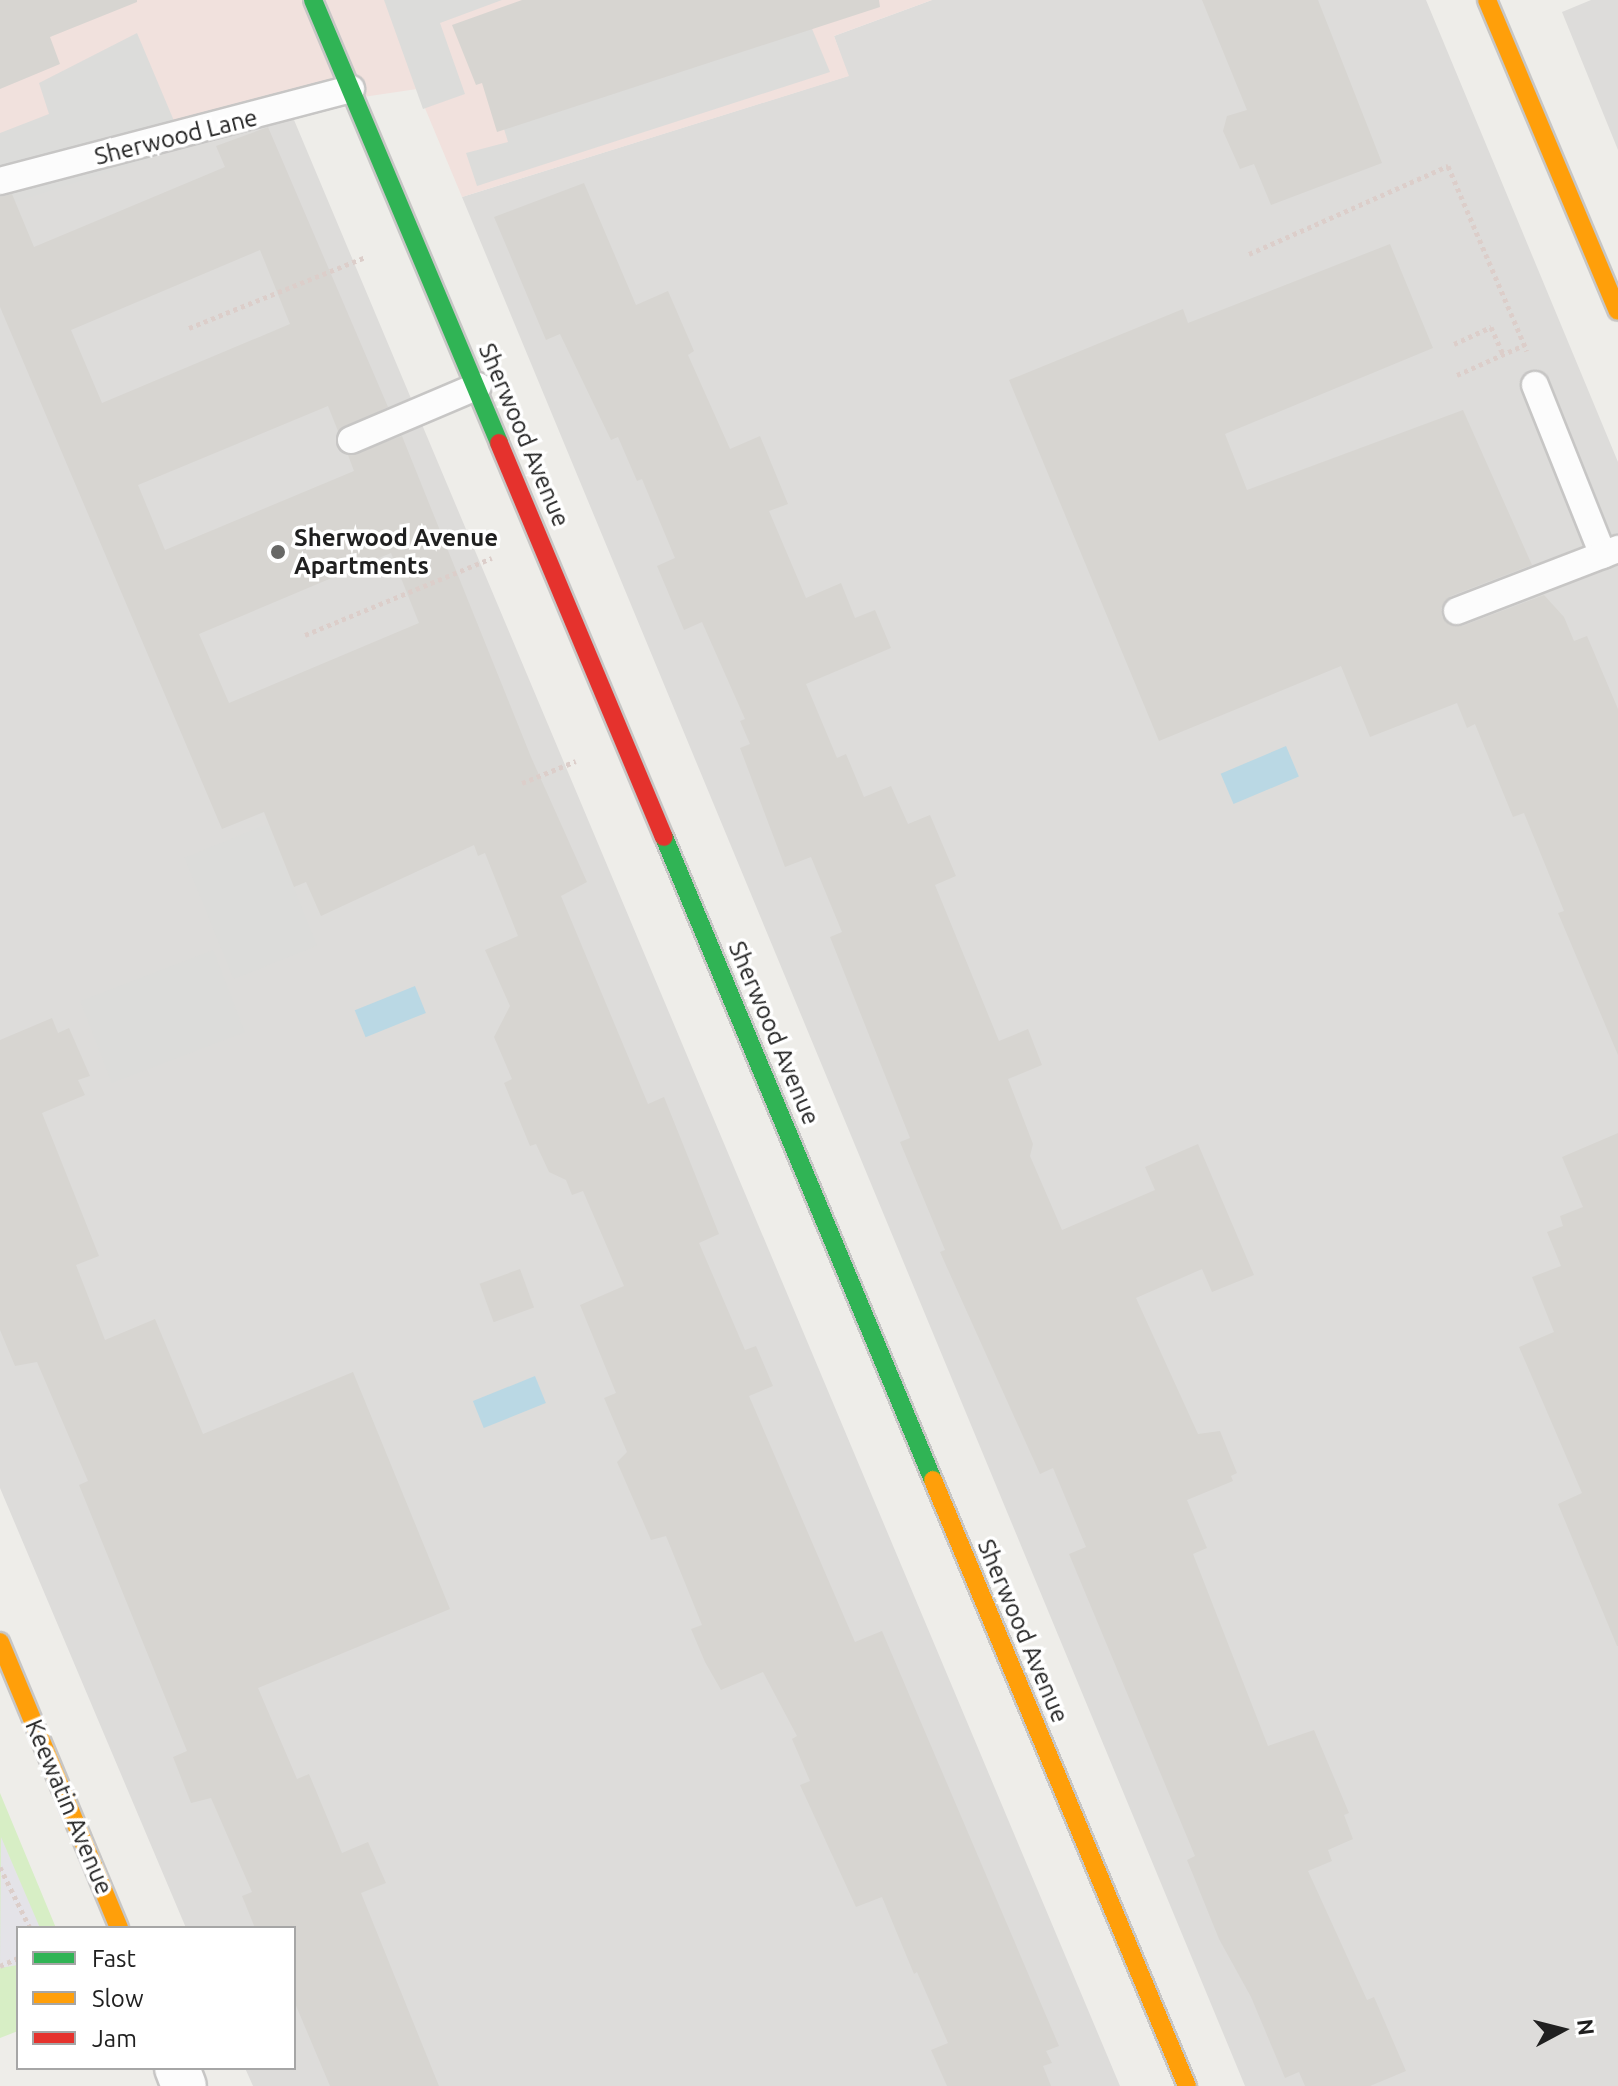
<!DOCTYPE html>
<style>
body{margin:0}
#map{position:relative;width:1618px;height:2086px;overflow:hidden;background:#eeede9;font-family:Ubuntu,sans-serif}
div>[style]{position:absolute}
.residential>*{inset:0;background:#dddcda}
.commercial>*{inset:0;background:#f1e1dd}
.religious>*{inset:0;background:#dcdcda;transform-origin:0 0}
.grass>*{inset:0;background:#d7eec5}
.plaza>*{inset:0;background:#e4e3e8}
.water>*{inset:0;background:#bad8e4;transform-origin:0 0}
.building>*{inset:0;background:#d7d5d1;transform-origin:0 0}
.path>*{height:5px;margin-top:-2.5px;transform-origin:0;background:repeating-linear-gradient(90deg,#dcceca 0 4px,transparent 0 8px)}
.roads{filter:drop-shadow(2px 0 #c7c6c5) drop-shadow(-2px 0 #c7c6c5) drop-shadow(0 2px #c7c6c5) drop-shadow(0 -2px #c7c6c5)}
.lane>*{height:26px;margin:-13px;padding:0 13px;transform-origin:13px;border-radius:13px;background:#fcfcfc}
.street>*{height:44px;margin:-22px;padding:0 22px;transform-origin:22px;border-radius:22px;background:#fcfcfc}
.fast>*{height:18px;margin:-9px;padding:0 9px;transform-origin:9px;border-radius:9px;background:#30b455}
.slow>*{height:18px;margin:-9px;padding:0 9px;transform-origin:9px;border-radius:9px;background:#ff9f0a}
.jam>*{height:18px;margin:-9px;padding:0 9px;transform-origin:9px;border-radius:9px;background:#e5322d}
.dots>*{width:22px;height:22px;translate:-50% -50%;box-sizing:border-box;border:4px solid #fff;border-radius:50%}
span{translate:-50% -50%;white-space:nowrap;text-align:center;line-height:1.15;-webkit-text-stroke:7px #fff;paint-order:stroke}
.street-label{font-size:24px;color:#202020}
.poi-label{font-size:24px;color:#202020;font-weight:700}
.left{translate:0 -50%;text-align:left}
.legend{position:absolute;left:16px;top:1926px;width:280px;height:144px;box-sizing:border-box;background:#fff;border:2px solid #a6a6a6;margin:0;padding:10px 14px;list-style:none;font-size:24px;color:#202020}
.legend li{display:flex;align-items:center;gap:16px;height:40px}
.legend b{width:40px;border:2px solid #a6a6a6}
.north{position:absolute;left:1522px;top:1990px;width:80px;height:80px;-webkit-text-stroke:6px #fff;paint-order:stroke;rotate:83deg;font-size:22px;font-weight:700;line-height:32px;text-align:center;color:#202020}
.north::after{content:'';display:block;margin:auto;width:28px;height:36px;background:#202020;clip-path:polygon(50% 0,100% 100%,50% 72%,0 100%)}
</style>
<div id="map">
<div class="residential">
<i style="clip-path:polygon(932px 0,1426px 0,1618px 462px,1618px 2086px,1245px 2086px,462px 197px,848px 76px,834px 36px)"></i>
<i style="clip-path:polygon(1591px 0,1618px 0,1618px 150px,1562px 12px)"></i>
<i style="clip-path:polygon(289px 108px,1120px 2086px,253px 2086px,245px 2068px,294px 2068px,294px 1928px,186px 1928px,0 1488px,0 195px)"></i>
</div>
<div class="commercial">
<i style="clip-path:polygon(0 0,932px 0,834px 36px,849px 76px,462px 197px,417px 89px,289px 108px,0 195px)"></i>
</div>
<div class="religious">
<i style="clip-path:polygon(384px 0,502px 0,440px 23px,465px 94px,423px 109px)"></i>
<i style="clip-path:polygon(800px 0,830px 72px,477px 186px,466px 153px,508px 142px,493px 93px)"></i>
<i style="clip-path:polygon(137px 33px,185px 147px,0 207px,0 133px,49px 114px,39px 83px)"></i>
<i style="left:268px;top:824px;width:131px;height:90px;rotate:68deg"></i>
<i style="left:213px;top:950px;width:88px;height:142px;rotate:69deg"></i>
</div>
<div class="grass">
<i style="clip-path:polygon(0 1793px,56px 1928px,18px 1928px,18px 2031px,0 2038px)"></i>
</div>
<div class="plaza">
<i style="clip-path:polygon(1px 1837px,40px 1928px,18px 1928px,18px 1965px,0 1968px)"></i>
</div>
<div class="water">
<i style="left:1286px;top:746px;width:33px;height:71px;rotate:67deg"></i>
<i style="left:415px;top:986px;width:29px;height:65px;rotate:68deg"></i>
<i style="left:535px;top:1376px;width:29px;height:67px;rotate:68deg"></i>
</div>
<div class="building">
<i style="clip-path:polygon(0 0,137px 0,137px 2px,50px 37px,60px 64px,0 89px)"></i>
<i style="clip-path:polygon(522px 0,879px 0,880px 7px,497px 132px,482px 83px,476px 85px,452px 25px)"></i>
<i style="clip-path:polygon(1202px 0,1318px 0,1382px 163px,1271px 205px,1254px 164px,1240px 169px,1223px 131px,1227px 116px,1247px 110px)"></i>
<i style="clip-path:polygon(evenodd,268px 127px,388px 407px,338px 431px,328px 406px,138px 485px,165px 550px,354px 471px,348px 455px,402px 436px,531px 757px,587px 882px,561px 896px,648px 1104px,664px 1097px,719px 1234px,699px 1243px,745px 1350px,756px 1346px,773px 1386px,749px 1396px,855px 1642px,882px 1631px,1059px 2046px,1046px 2051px,1052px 2063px,1043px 2066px,1051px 2086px,947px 2086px,931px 2050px,948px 2043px,917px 1972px,914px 1974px,882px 1897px,856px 1907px,800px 1785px,810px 1781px,792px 1739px,797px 1736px,763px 1672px,721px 1690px,705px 1662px,691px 1629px,702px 1625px,666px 1536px,651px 1540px,617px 1462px,627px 1452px,604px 1398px,616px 1393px,580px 1305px,624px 1286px,583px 1191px,572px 1195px,566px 1180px,549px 1172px,536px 1144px,530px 1146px,504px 1083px,512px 1079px,494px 1037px,510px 1006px,485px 950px,518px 936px,485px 853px,478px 856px,474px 845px,321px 916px,306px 882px,294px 887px,264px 812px,222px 829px,0 307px,0 197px,12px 194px,34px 247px,225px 167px,216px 146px,268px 127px,260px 250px,290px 324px,102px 403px,71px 330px,260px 250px,268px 127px,391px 553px,419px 623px,229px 703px,199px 634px,391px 553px)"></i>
<i style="clip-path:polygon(584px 183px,636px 305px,668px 291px,694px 351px,688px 355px,730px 449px,760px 436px,788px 504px,769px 511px,806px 598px,841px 583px,855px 618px,875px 610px,891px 648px,806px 684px,837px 758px,846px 754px,864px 797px,891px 786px,908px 824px,930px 815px,956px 876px,935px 885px,999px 1041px,1028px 1029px,1042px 1065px,1008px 1079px,1033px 1144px,1030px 1156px,1062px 1230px,1155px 1190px,1145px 1167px,1198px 1144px,1254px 1275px,1212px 1292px,1202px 1269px,1136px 1298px,1198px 1434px,1220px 1431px,1237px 1473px,1231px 1476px,1233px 1481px,1187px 1500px,1207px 1548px,1193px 1554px,1268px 1746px,1314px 1730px,1349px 1813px,1344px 1815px,1353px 1839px,1328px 1850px,1332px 1861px,1308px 1871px,1367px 2000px,1374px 1997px,1406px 2071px,1370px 2086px,1305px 2086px,1299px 2072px,1285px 2078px,1251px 1997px,1219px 1939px,1187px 1860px,1195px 1856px,1069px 1554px,1086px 1547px,1053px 1468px,1040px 1474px,940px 1252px,945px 1250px,900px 1142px,910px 1138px,830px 937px,842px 932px,811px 857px,785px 867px,740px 748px,750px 744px,740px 721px,745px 719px,702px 622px,684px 630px,657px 566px,675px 558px,642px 479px,637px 481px,618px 437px,611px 440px,560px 334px,546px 340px,494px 217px)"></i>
<i style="clip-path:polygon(1390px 244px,1433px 348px,1225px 434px,1247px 490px,1463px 410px,1532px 565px,1451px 596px,1441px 608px,1442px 617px,1462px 626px,1544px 595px,1564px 617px,1574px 641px,1587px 636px,1618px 709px,1618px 1055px,1558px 913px,1564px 911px,1524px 813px,1513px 817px,1475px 724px,1467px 728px,1457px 703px,1370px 737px,1341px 666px,1159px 741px,1009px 380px,1183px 309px,1188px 323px)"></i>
<i style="clip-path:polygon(52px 1018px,58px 1033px,69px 1028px,90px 1076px,78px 1080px,85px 1095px,42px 1113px,99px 1256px,76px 1265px,105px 1340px,155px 1319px,203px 1434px,353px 1372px,450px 1609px,258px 1688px,297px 1779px,309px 1774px,342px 1853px,368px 1842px,386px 1883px,361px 1893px,439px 2086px,330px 2086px,294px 2001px,294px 1928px,255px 1928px,242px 1896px,252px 1892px,211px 1798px,191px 1803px,173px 1757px,187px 1751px,79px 1485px,88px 1481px,37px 1362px,15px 1366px,0 1330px,0 1040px)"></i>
<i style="clip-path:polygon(1618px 1133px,1618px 1646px,1617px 1646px,1558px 1504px,1582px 1493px,1519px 1347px,1554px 1332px,1532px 1277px,1561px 1266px,1547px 1232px,1563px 1226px,1560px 1216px,1583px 1207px,1562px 1157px)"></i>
<i style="left:520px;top:1269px;width:41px;height:43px;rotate:70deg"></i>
</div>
<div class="path">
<i style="left:1249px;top:254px;width:218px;rotate:-23.9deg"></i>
<i style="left:1448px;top:166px;width:201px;rotate:66.9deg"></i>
<i style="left:189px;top:328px;width:191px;rotate:-21.9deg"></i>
<i style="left:1454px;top:344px;width:41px;rotate:-24.7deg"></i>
<i style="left:1491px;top:327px;width:30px;rotate:66deg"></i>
<i style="left:1457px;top:375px;width:73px;rotate:-24.1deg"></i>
<i style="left:305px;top:635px;width:202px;rotate:-22.4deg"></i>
<i style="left:522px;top:783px;width:58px;rotate:-22.2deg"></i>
<i style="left:0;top:1867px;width:68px;rotate:63.8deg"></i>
<i style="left:0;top:1966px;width:20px;rotate:-24deg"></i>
</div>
<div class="roads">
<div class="lane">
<i style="left:0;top:181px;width:363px;rotate:-14.7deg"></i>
<i style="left:1535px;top:385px;width:183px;rotate:68.2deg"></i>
<i style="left:351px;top:440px;width:138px;rotate:-23deg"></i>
<i style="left:1457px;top:611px;width:173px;rotate:-21.1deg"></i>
</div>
<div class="street">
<i style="left:177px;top:2068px;width:19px;rotate:69deg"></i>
</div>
<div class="fast">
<i style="left:313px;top:0;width:480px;rotate:67.2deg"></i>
<i style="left:664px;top:837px;width:697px;rotate:67.3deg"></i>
</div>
<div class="slow">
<i style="left:1487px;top:0;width:337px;rotate:67.2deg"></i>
<i style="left:933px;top:1480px;width:657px;rotate:67.26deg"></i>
<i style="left:0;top:1642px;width:310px;rotate:67.4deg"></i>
</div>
<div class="jam">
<i style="left:499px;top:443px;width:427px;rotate:67.3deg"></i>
</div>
</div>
<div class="dots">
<i style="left:278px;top:552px;background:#686866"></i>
</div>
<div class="street-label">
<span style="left:176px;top:137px;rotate:-14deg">Sherwood Lane</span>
<span style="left:524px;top:435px;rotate:67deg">Sherwood Avenue</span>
<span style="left:774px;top:1033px;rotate:67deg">Sherwood Avenue</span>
<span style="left:1023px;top:1631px;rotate:67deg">Sherwood Avenue</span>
<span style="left:69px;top:1807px;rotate:67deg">Keewatin Avenue</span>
</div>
<div class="poi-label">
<span class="left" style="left:294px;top:552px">Sherwood Avenue<br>Apartments</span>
</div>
<ul class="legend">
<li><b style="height:10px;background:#30b455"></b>Fast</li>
<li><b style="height:10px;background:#ff9f0a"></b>Slow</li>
<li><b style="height:10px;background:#e5322d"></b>Jam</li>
</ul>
<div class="north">N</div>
</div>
